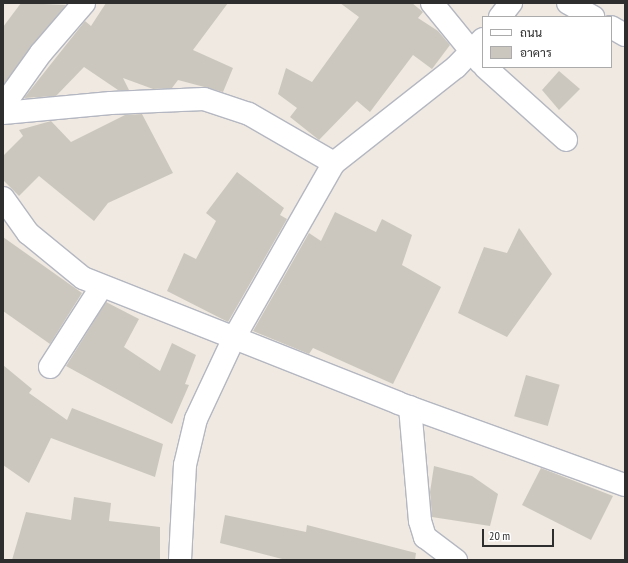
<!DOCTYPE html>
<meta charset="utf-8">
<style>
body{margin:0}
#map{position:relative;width:628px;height:563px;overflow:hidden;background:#efe9e1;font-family:"PT Sans Narrow",Sarabun,sans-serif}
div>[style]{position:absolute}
.building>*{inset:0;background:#cbc7bf;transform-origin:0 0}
.roads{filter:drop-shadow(1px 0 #b4b7c1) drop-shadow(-1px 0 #b4b7c1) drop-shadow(0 1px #b4b7c1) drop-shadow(0 -1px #b4b7c1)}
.minor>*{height:22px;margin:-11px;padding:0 11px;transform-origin:11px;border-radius:11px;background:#fff}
span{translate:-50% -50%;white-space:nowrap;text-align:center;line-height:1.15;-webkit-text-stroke:3px #fff;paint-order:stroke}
.frame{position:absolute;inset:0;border:4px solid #2e2e2e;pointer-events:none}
.legend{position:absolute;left:482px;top:16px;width:130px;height:52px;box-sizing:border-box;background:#fff;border:1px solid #ababab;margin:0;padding:5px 7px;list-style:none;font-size:12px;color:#2e2e2e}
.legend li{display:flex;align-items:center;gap:8px;height:20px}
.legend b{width:20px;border:1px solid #ababab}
.scale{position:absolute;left:482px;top:529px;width:72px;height:18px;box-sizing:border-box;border:2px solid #2e2e2e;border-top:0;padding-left:5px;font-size:12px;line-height:14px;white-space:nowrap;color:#2e2e2e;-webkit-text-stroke:3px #fff;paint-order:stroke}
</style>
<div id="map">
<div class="building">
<i style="clip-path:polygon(21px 3px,66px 5px,3px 85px,3px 27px)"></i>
<i style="clip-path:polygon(106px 3px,228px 3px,193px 50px,233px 68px,223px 92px,178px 80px,172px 88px,153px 89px,123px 78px,129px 90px,118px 90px,84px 67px,56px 96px,24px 98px,85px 21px,91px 26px)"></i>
<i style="clip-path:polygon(340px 3px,412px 3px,423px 12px,418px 18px,438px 31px,450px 45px,432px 69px,413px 55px,370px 112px,357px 101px,319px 140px,290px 117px,297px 108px,278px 94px,286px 68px,312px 82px,359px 17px)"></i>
<i style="clip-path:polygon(559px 71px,580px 89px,559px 110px,542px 90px)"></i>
<i style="clip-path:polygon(142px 114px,173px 173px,108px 203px,94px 221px,39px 176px,19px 196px,3px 180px,3px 156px,23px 136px,19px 130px,51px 121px,71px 142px,125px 115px)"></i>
<i style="clip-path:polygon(237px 172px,284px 208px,280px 215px,287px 219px,228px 322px,167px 291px,184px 253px,196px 259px,216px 221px,206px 213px)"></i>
<i style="clip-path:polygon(335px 212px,376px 232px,382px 219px,412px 235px,402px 265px,441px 287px,393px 384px,313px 348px,309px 354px,253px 331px,309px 233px,321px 241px)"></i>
<i style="clip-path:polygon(519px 228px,552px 274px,507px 337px,458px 313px,484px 247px,507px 253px)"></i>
<i style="clip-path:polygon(3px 237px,82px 293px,50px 344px,3px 311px)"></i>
<i style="clip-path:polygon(106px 302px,139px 319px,124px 347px,160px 371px,172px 343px,196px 355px,185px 384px,189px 385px,172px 424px,66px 366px)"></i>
<i style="clip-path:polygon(3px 365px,32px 389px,29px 393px,67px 420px,72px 408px,163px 444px,155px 477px,51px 438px,29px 483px,3px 465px)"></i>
<i style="left:526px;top:375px;width:35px;height:43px;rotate:16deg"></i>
<i style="clip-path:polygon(434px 466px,472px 476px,498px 494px,490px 526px,432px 517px,430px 492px)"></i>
<i style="clip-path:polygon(541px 468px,613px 496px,591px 540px,522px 505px)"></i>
<i style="clip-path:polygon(74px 497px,111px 503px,109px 521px,160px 527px,160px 560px,12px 560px,26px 512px,71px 520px)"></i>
<i style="clip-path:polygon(225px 515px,306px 532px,307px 525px,416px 553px,415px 560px,286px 560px,220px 543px)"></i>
</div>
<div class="roads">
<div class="minor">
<i style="left:432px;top:3px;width:77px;rotate:50.8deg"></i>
<i style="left:568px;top:3px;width:29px;rotate:29deg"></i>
<i style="left:500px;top:17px;width:18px;rotate:-52deg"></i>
<i style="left:611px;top:27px;width:16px;rotate:30deg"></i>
<i style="left:485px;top:67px;width:109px;rotate:42deg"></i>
<i style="left:3px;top:106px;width:65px;rotate:-54.4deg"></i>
<i style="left:41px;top:53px;width:66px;rotate:-49.3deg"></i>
<i style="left:3px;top:113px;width:108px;rotate:-5.3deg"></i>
<i style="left:111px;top:103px;width:93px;rotate:-2.5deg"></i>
<i style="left:204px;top:99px;width:47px;rotate:18.4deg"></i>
<i style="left:249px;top:114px;width:98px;rotate:30deg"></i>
<i style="left:3px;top:198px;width:43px;rotate:54.5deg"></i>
<i style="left:28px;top:233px;width:71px;rotate:39.3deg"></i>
<i style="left:83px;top:278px;width:339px;rotate:21.6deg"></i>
<i style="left:398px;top:403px;width:241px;rotate:19.9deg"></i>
<i style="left:50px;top:367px;width:96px;rotate:-57.3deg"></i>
<i style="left:410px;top:407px;width:114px;rotate:85deg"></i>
<i style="left:420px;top:521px;width:17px;rotate:73deg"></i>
<i style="left:425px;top:537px;width:39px;rotate:37deg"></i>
<i style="left:180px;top:560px;width:95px;rotate:-87deg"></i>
<i style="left:185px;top:465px;width:47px;rotate:-76.6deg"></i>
<i style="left:196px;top:419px;width:89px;rotate:-64.9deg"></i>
<i style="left:234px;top:338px;width:202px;rotate:-60.3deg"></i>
<i style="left:334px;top:163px;width:155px;rotate:-38.2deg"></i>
<i style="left:456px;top:67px;width:39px;rotate:-46deg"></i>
</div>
</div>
<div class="frame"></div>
<ul class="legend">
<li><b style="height:5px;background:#fff"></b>ถนน</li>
<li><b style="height:11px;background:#cbc7bf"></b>อาคาร</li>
</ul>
<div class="scale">20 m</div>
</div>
